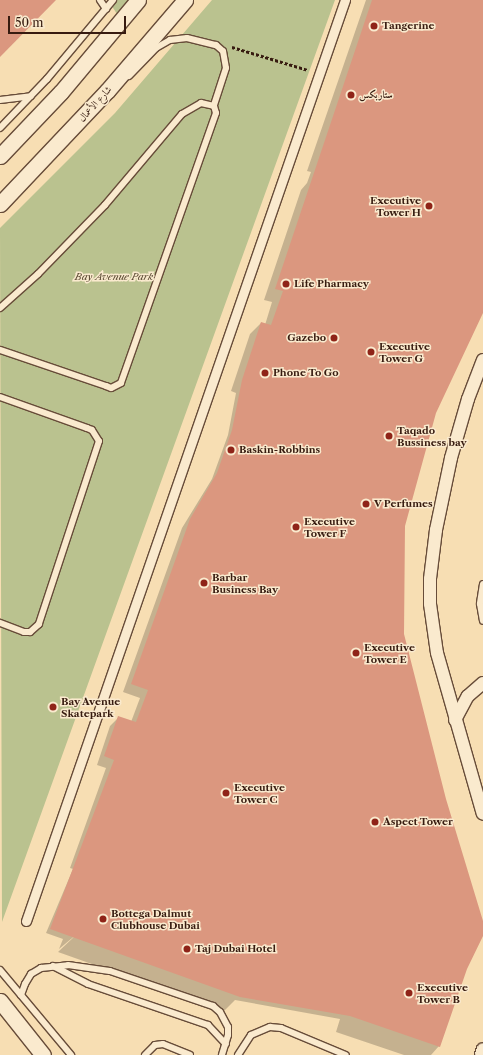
<!DOCTYPE html>
<meta charset="utf-8">
<style>
body{margin:0}
#map{position:relative;width:483px;height:1055px;overflow:hidden;background:#f7deb3;font-family:"Libre Caslon Text",Amiri,serif}
div>[style]{position:absolute}
.green>*{inset:0;background:#bac28f}
.shadow>*{inset:0;background:#0003}
.building>*{inset:0;background:#db977f}
.path>*{height:2.5px;margin-top:-1.25px;transform-origin:0;background:repeating-linear-gradient(90deg,#371b10 0 3px,transparent 0 5px)}
.roads{filter:drop-shadow(1px 0 #674c39) drop-shadow(-1px 0 #674c39) drop-shadow(0 1px #674c39) drop-shadow(0 -1px #674c39)}
.service>*{height:6px;margin:-3px;padding:0 3px;transform-origin:3px;border-radius:3px;background:#faeace}
.pedestrian>*{height:9px;margin:-4.5px;padding:0 4.5px;transform-origin:4.5px;border-radius:4.5px;background:#faeace}
.minor>*{height:12px;margin:-6px;padding:0 6px;transform-origin:6px;border-radius:6px;background:#faeace}
.tertiary>*{height:15px;margin:-7.5px;padding:0 7.5px;transform-origin:7.5px;border-radius:7.5px;background:#faeace}
.dots>*{width:11px;height:11px;translate:-50% -50%;box-sizing:border-box;border:2px solid #faeace;border-radius:50%}
span{translate:-50% -50%;white-space:nowrap;text-align:center;line-height:1.15;-webkit-text-stroke:3px #faeace;paint-order:stroke}
.poi-label{font-size:10px;color:#371b10;font-weight:700}
.left{translate:0 -50%;text-align:left}
.right{translate:-100% -50%;text-align:right}
.street-label{font-size:10px;color:#371b10}
.park-label{font-size:10px;color:#5e4d36;font-style:italic}
.scale{position:absolute;left:8px;top:16px;width:118px;height:18px;box-sizing:border-box;border:2px solid #371b10;border-top:0;padding-left:5px;font-size:12px;line-height:14px;white-space:nowrap;color:#371b10;-webkit-text-stroke:3px #faeace;paint-order:stroke}
</style>
<div id="map">
<div class="green">
<i style="clip-path:polygon(108px 0,128px 0,117px 14px)"></i>
<i style="clip-path:polygon(212px 0,335px 0,2px 922px,0 228px,115px 113px)"></i>
</div>
<div class="shadow">
<i style="clip-path:polygon(366px 0,483px 0,483px 311px,435px 413px,404px 526px,403px 634px,445px 799px,483px 924px,483px 934px,466px 969px,439px 1046px,431px 1055px,404px 1055px,336px 1032px,340px 1019px,235px 1000px,224px 1011px,58px 952px,77px 934px,59px 949px,63px 939px,46px 933px,73px 869px,70px 868px,106px 768px,97px 765px,110px 726px,119px 717px,131px 722px,140px 698px,123px 692px,182px 528px,212px 479px,228px 435px,236px 393px,231px 391px,250px 334px,261px 323px,265px 325px,272px 302px,264px 300px,301px 190px,307px 183px,311px 172px,307px 171px)"></i>
</div>
<div class="building">
<i style="clip-path:polygon(0 0,56px 0,0 57px)"></i>
<i style="clip-path:polygon(372px 0,483px 0,483px 313px,436px 413px,405px 526px,404px 634px,446px 799px,483px 921px,483px 936px,467px 969px,440px 1047px,350px 1016px,240px 997px,50px 929px,114px 760px,104px 756px,118px 716px,136px 722px,148px 690px,131px 684px,190px 519px,217px 473px,232px 430px,242px 380px,261px 322px,271px 325px,283px 291px,275px 289px)"></i>
</div>
<div class="path">
<i style="left:232px;top:47px;width:79px;rotate:16.8deg"></i>
</div>
<div class="roads">
<div class="service">
<i style="left:100px;top:0;width:11px;rotate:56deg"></i>
<i style="left:129px;top:76px;width:39px;rotate:-46deg"></i>
<i style="left:156px;top:48px;width:16px;rotate:-30deg"></i>
<i style="left:170px;top:40px;width:17px;rotate:-7deg"></i>
<i style="left:187px;top:38px;width:30px;rotate:14deg"></i>
<i style="left:216px;top:45px;width:9px;rotate:41deg"></i>
<i style="left:223px;top:51px;width:17px;rotate:80deg"></i>
<i style="left:226px;top:68px;width:40px;rotate:108deg"></i>
<i style="left:0;top:100px;width:31px;rotate:-7deg"></i>
<i style="left:0;top:128px;width:68px;rotate:-46.2deg"></i>
<i style="left:47px;top:79px;width:103px;rotate:-50.1deg"></i>
<i style="left:0;top:308px;width:51px;rotate:-41.8deg"></i>
<i style="left:38px;top:274px;width:96px;rotate:-45.8deg"></i>
<i style="left:105px;top:205px;width:119px;rotate:-49.8deg"></i>
<i style="left:182px;top:114px;width:22px;rotate:-30deg"></i>
<i style="left:201px;top:103px;width:13px;rotate:13deg"></i>
<i style="left:214px;top:106px;width:7px;rotate:74deg"></i>
<i style="left:216px;top:113px;width:286px;rotate:109.4deg"></i>
<i style="left:121px;top:383px;width:11px;rotate:153deg"></i>
<i style="left:111px;top:388px;width:5px;rotate:-158deg"></i>
<i style="left:106px;top:386px;width:112px;rotate:-161.2deg"></i>
<i style="left:0;top:397px;width:92px;rotate:19.6deg"></i>
<i style="left:87px;top:428px;width:5px;rotate:22deg"></i>
<i style="left:92px;top:430px;width:13px;rotate:58deg"></i>
<i style="left:99px;top:441px;width:193px;rotate:108.2deg"></i>
<i style="left:39px;top:624px;width:12px;rotate:138deg"></i>
<i style="left:30px;top:632px;width:6px;rotate:180deg"></i>
<i style="left:24px;top:632px;width:26px;rotate:-159deg"></i>
<i style="left:483px;top:584px;width:20px;rotate:99deg"></i>
<i style="left:480px;top:604px;width:17px;rotate:80deg"></i>
<i style="left:53px;top:966px;width:39px;rotate:27deg"></i>
<i style="left:88px;top:984px;width:127px;rotate:18.9deg"></i>
<i style="left:208px;top:1025px;width:26px;rotate:47deg"></i>
<i style="left:0;top:970px;width:111px;rotate:50.1deg"></i>
<i style="left:21px;top:995px;width:12px;rotate:-70deg"></i>
<i style="left:25px;top:984px;width:12px;rotate:-59deg"></i>
<i style="left:31px;top:974px;width:12px;rotate:-31deg"></i>
<i style="left:41px;top:968px;width:27px;rotate:-6deg"></i>
<i style="left:68px;top:965px;width:42px;rotate:8.1deg"></i>
<i style="left:110px;top:971px;width:109px;rotate:18.8deg"></i>
<i style="left:213px;top:1006px;width:9px;rotate:41deg"></i>
<i style="left:220px;top:1012px;width:17px;rotate:62deg"></i>
<i style="left:228px;top:1027px;width:8px;rotate:90deg"></i>
<i style="left:228px;top:1035px;width:21px;rotate:107deg"></i>
<i style="left:145px;top:1055px;width:14px;rotate:-45deg"></i>
<i style="left:155px;top:1045px;width:8px;rotate:-7deg"></i>
<i style="left:163px;top:1044px;width:29px;rotate:22deg"></i>
<i style="left:238px;top:1055px;width:24px;rotate:-57deg"></i>
<i style="left:251px;top:1035px;width:21px;rotate:-23deg"></i>
<i style="left:270px;top:1027px;width:11px;rotate:5deg"></i>
<i style="left:281px;top:1028px;width:70px;rotate:22.6deg"></i>
</div>
<div class="pedestrian">
<i style="left:26px;top:921px;width:975px;rotate:-70.9deg"></i>
</div>
<div class="minor">
<i style="left:483px;top:360px;width:42px;rotate:111deg"></i>
<i style="left:468px;top:399px;width:61px;rotate:106.1deg"></i>
<i style="left:451px;top:458px;width:74px;rotate:101.8deg"></i>
<i style="left:436px;top:530px;width:49px;rotate:97deg"></i>
<i style="left:430px;top:579px;width:25px;rotate:90deg"></i>
<i style="left:430px;top:604px;width:49px;rotate:81.9deg"></i>
<i style="left:437px;top:653px;width:167px;rotate:74.1deg"></i>
<i style="left:455px;top:720px;width:27px;rotate:-62deg"></i>
<i style="left:468px;top:696px;width:20px;rotate:-41deg"></i>
<i style="left:481px;top:1055px;width:6px;rotate:-72deg"></i>
</div>
<div class="tertiary">
<i style="left:0;top:156px;width:88px;rotate:-46.4deg"></i>
<i style="left:61px;top:92px;width:120px;rotate:-50.1deg"></i>
<i style="left:0;top:204px;width:156px;rotate:-46.6deg"></i>
<i style="left:107px;top:91px;width:120px;rotate:-49.4deg"></i>
<i style="left:0;top:1001px;width:69px;rotate:51.5deg"></i>
</div>
</div>
<div class="dots">
<i style="left:374px;top:26px;background:#8f2418"></i>
<i style="left:351px;top:95px;background:#8f2418"></i>
<i style="left:429px;top:206px;background:#8f2418"></i>
<i style="left:286px;top:284px;background:#8f2418"></i>
<i style="left:334px;top:338px;background:#8f2418"></i>
<i style="left:371px;top:352px;background:#8f2418"></i>
<i style="left:265px;top:373px;background:#8f2418"></i>
<i style="left:389px;top:436px;background:#8f2418"></i>
<i style="left:231px;top:450px;background:#8f2418"></i>
<i style="left:366px;top:504px;background:#8f2418"></i>
<i style="left:296px;top:527px;background:#8f2418"></i>
<i style="left:204px;top:583px;background:#8f2418"></i>
<i style="left:356px;top:653px;background:#8f2418"></i>
<i style="left:53px;top:707px;background:#8f2418"></i>
<i style="left:226px;top:793px;background:#8f2418"></i>
<i style="left:375px;top:822px;background:#8f2418"></i>
<i style="left:103px;top:919px;background:#8f2418"></i>
<i style="left:187px;top:949px;background:#8f2418"></i>
<i style="left:409px;top:993px;background:#8f2418"></i>
</div>
<div class="poi-label">
<span class="left" style="left:382px;top:26px">Tangerine</span>
<span class="left" style="left:359px;top:95px">ستاربكس</span>
<span class="right" style="left:421px;top:206px">Executive<br>Tower H</span>
<span class="left" style="left:294px;top:284px">Life Pharmacy</span>
<span class="right" style="left:326px;top:338px">Gazebo</span>
<span class="left" style="left:379px;top:352px">Executive<br>Tower G</span>
<span class="left" style="left:273px;top:373px">Phone To Go</span>
<span class="left" style="left:397px;top:436px">Taqado<br>Bussiness bay</span>
<span class="left" style="left:239px;top:450px">Baskin-Robbins</span>
<span class="left" style="left:374px;top:504px">V Perfumes</span>
<span class="left" style="left:304px;top:527px">Executive<br>Tower F</span>
<span class="left" style="left:212px;top:583px">Barbar<br>Business Bay</span>
<span class="left" style="left:364px;top:653px">Executive<br>Tower E</span>
<span class="left" style="left:61px;top:707px">Bay Avenue<br>Skatepark</span>
<span class="left" style="left:234px;top:793px">Executive<br>Tower C</span>
<span class="left" style="left:383px;top:822px">Aspect Tower</span>
<span class="left" style="left:111px;top:919px">Bottega Dalmut<br>Clubhouse Dubai</span>
<span class="left" style="left:195px;top:949px">Taj Dubai Hotel</span>
<span class="left" style="left:417px;top:993px">Executive<br>Tower B</span>
</div>
<div class="street-label">
<span style="left:95px;top:104px;rotate:-48deg">شارع الأعمال</span>
</div>
<div class="park-label">
<span style="left:114px;top:277px">Bay Avenue Park</span>
</div>
<div class="scale">50 m</div>
</div>
